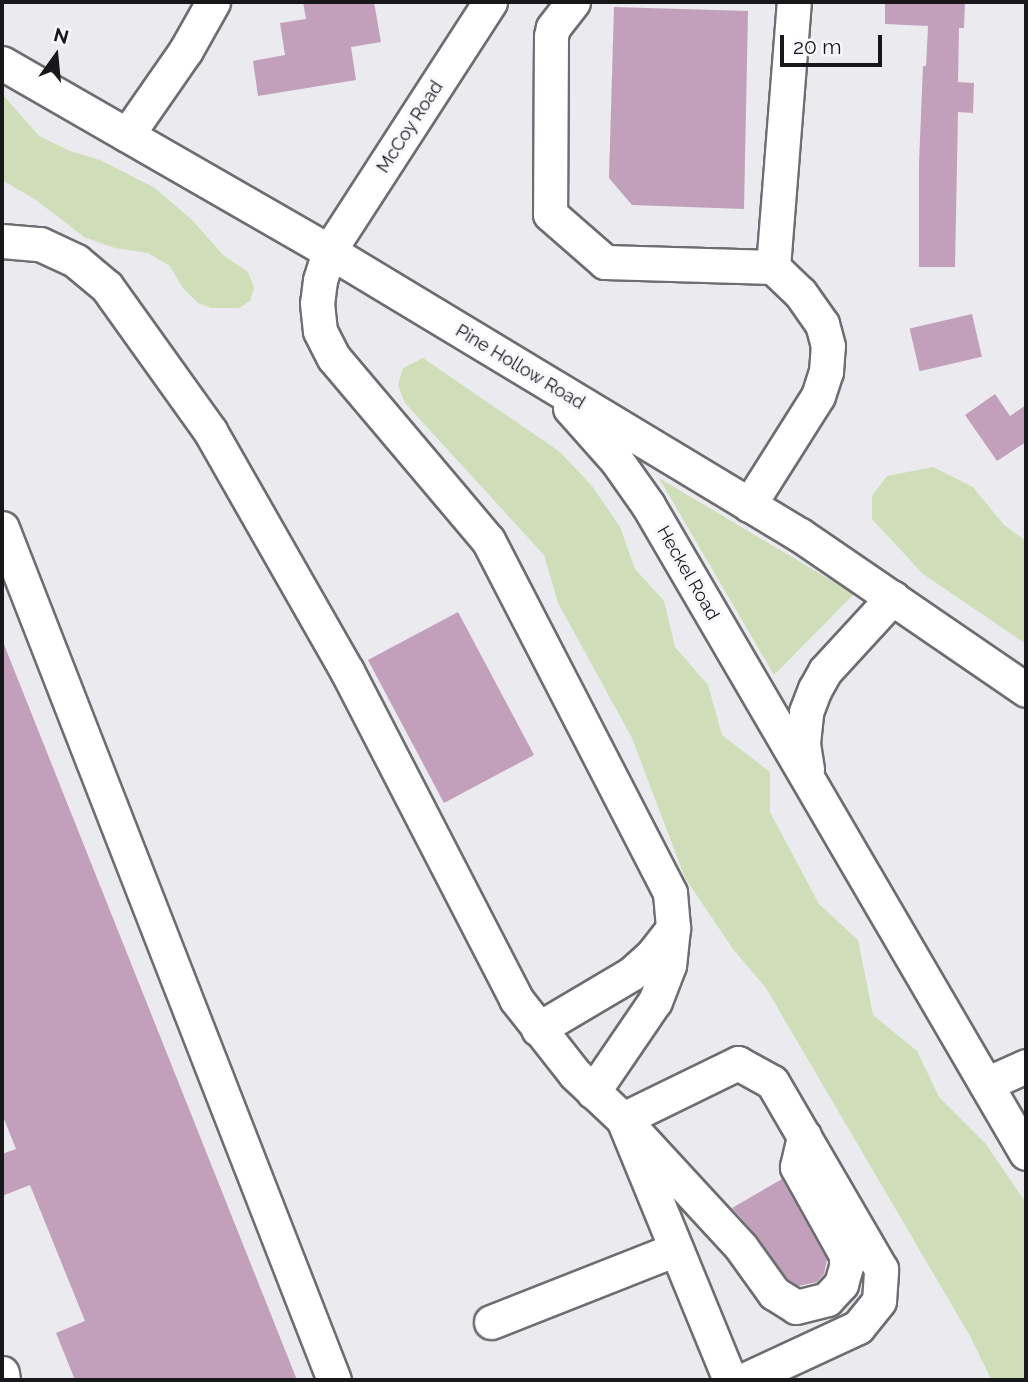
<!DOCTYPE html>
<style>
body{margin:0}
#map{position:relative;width:1028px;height:1382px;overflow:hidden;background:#ebeaee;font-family:Raleway,sans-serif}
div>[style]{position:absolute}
.green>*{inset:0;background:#cfdeb8}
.building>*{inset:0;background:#c2a0bc;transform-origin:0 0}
.roads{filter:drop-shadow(2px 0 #6e6d71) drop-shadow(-2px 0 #6e6d71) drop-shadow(0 2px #6e6d71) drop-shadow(0 -2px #6e6d71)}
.minor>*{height:33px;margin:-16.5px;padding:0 16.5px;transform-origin:16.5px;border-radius:16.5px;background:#fff}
span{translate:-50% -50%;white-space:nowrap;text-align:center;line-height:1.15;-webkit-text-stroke:6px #f8f7fc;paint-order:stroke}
.street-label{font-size:18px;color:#181719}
.frame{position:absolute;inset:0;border:4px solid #181719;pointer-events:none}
.north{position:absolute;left:21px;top:21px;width:70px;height:70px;-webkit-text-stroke:5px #f8f7fc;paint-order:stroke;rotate:15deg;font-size:19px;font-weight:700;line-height:28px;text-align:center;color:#181719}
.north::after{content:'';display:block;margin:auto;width:24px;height:32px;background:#181719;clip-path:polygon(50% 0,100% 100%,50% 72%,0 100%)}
.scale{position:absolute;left:780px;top:35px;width:102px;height:32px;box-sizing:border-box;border:4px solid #181719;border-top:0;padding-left:9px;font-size:21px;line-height:24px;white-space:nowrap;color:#181719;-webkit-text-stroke:5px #f8f7fc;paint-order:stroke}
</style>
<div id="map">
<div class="green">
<i style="clip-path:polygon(2px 94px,39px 136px,70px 151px,100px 160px,155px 188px,192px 220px,223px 255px,248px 272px,254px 287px,250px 301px,239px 308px,212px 308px,198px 303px,182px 287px,170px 266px,148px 253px,115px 248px,84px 237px,36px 200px,2px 180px)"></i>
<i style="clip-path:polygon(423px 358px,560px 452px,592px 486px,620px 527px,635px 569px,664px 601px,675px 647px,708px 685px,722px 735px,770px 772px,770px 812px,819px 904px,858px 940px,873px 1015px,917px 1051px,939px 1097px,985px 1143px,1026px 1203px,1026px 1380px,992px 1380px,990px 1377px,970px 1336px,766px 988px,733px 949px,685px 878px,632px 738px,558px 603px,544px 555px,405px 403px,398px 385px,403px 368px)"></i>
<i style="clip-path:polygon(933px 467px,973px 487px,1004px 525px,1026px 541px,1026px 644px,923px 574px,872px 519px,872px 496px,887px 476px)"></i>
<i style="clip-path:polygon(659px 478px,854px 594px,774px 675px)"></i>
</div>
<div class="building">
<i style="clip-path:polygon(303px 2px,374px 2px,381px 42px,351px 47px,356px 80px,258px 96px,253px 61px,285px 55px,280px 23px,306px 19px)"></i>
<i style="clip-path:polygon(885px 2px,965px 2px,964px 28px,959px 28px,958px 82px,974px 83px,973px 113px,958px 112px,955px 267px,919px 267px,919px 163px,923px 66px,926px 66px,928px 26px,885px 24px)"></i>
<i style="clip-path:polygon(614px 7px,748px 11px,744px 209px,632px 205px,609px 178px)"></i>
<i style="left:972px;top:314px;width:44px;height:64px;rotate:77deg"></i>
<i style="clip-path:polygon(995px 394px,1010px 416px,1026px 405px,1026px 442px,997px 461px,965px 415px)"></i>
<i style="left:458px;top:612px;width:162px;height:102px;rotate:62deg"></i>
<i style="clip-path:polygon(2px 642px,3px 642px,297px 1380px,75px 1380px,56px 1333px,85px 1321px,30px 1185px,2px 1196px,2px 1154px,16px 1149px,2px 1114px)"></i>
<i style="clip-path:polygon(782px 1179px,827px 1260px,824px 1274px,817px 1282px,799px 1286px,787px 1279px,757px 1236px,732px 1208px)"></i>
</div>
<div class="roads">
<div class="minor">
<i style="left:490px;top:2px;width:297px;rotate:122.9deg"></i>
<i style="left:329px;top:251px;width:30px;rotate:107deg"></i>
<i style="left:320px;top:280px;width:23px;rotate:97deg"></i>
<i style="left:317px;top:303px;width:28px;rotate:84deg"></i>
<i style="left:320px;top:331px;width:30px;rotate:63deg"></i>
<i style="left:334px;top:358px;width:238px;rotate:49.8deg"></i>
<i style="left:488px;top:540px;width:397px;rotate:62.7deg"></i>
<i style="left:670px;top:893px;width:35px;rotate:85deg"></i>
<i style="left:673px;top:928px;width:37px;rotate:96deg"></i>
<i style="left:669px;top:965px;width:39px;rotate:111deg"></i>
<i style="left:655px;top:1001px;width:110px;rotate:124.3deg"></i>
<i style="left:573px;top:2px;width:33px;rotate:128deg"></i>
<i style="left:553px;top:28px;width:8px;rotate:104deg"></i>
<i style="left:551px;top:36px;width:178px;rotate:90.3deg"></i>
<i style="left:550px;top:214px;width:73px;rotate:41.1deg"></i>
<i style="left:605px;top:262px;width:168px;rotate:1.7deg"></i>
<i style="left:2px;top:63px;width:377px;rotate:29.9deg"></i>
<i style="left:329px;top:251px;width:550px;rotate:31.09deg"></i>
<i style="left:800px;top:535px;width:274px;rotate:34.4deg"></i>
<i style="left:127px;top:135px;width:103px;rotate:-55.2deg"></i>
<i style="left:186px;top:50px;width:55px;rotate:-60.6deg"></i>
<i style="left:2px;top:241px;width:38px;rotate:5deg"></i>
<i style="left:40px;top:244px;width:40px;rotate:25deg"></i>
<i style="left:76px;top:261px;width:40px;rotate:40deg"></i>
<i style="left:107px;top:287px;width:177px;rotate:54.4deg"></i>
<i style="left:210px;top:431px;width:276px;rotate:60.3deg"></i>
<i style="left:347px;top:671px;width:369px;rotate:62.7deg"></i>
<i style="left:516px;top:999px;width:95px;rotate:51.8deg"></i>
<i style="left:575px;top:1074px;width:66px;rotate:43.2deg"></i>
<i style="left:623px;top:1119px;width:282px;rotate:67.7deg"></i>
<i style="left:570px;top:408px;width:71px;rotate:48.4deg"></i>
<i style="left:617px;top:461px;width:54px;rotate:54.8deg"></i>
<i style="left:648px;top:505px;width:750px;rotate:59.74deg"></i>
<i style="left:749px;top:505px;width:129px;rotate:-57.7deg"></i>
<i style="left:818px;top:396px;width:25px;rotate:-72deg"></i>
<i style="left:826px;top:372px;width:26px;rotate:-86deg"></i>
<i style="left:828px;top:346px;width:23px;rotate:-105deg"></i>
<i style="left:822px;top:324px;width:38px;rotate:-125deg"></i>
<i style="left:800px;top:293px;width:37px;rotate:-136deg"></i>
<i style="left:773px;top:267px;width:266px;rotate:-85.5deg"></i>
<i style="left:2px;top:528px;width:914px;rotate:68.71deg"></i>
<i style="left:807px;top:769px;width:26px;rotate:-99deg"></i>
<i style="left:803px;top:743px;width:31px;rotate:-84deg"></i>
<i style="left:806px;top:712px;width:25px;rotate:-69deg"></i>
<i style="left:815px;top:689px;width:21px;rotate:-61deg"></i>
<i style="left:825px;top:671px;width:100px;rotate:-47.4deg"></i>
<i style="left:538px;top:1029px;width:108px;rotate:-30.6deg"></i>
<i style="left:631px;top:974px;width:30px;rotate:-42deg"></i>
<i style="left:653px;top:954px;width:33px;rotate:-52deg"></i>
<i style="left:986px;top:1084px;width:44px;rotate:-24.2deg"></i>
<i style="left:491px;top:1322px;width:199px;rotate:-21.5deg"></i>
<i style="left:2px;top:1373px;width:7px;rotate:82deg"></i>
<i style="left:744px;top:1380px;width:126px;rotate:-24.9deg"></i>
<i style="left:858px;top:1327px;width:33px;rotate:-51deg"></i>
<i style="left:879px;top:1301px;width:32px;rotate:-86deg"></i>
<i style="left:881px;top:1269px;width:216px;rotate:-120.2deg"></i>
<i style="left:772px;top:1082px;width:39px;rotate:-151deg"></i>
<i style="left:738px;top:1063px;width:128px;rotate:154deg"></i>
<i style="left:623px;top:1119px;width:174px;rotate:47.3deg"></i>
<i style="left:741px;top:1247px;width:57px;rotate:54.3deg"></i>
<i style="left:774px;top:1293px;width:26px;rotate:32deg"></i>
<i style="left:796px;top:1307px;width:32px;rotate:-14deg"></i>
<i style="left:827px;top:1299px;width:21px;rotate:-47deg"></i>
<i style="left:841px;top:1284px;width:19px;rotate:-74deg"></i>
<i style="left:846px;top:1266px;width:11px;rotate:-90deg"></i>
<i style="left:846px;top:1255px;width:101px;rotate:-119.1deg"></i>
<i style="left:797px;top:1167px;width:32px;rotate:-77deg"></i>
</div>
</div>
<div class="street-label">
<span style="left:410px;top:127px;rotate:-57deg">McCoy Road</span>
<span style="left:520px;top:367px;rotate:31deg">Pine Hollow Road</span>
<span style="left:688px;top:573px;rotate:60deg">Heckel Road</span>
</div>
<div class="frame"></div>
<div class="north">N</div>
<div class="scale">20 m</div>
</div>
